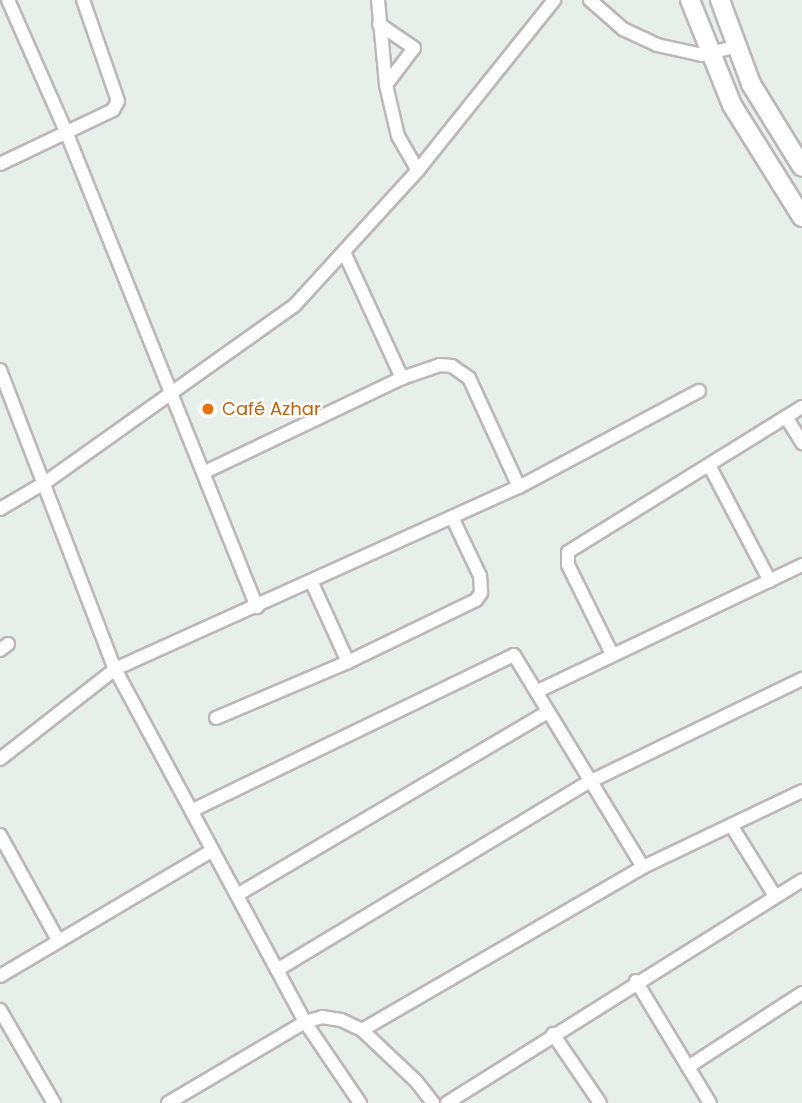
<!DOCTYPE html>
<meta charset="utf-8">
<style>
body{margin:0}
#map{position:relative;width:802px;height:1103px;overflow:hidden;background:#e6efea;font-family:Poppins,sans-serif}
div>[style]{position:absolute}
.roads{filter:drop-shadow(2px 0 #bcb6ba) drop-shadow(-2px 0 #bcb6ba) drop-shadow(0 2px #bcb6ba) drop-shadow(0 -2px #bcb6ba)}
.minor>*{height:12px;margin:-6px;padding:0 6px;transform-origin:6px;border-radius:6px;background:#fff}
.secondary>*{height:18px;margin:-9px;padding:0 9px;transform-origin:9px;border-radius:9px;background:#fff}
.dots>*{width:19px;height:19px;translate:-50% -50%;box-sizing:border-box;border:4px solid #fff;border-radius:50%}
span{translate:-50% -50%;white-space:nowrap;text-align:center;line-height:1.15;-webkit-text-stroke:5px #fff;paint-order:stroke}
.food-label{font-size:18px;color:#c56008}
.left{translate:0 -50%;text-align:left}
</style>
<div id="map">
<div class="roads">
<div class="minor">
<i style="left:8px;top:0;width:146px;rotate:66.2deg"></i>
<i style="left:67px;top:134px;width:510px;rotate:68.12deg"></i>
<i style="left:378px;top:0;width:85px;rotate:84.6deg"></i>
<i style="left:386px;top:85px;width:52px;rotate:76.8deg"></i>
<i style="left:398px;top:136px;width:39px;rotate:60deg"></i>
<i style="left:590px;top:0;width:44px;rotate:41.3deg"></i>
<i style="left:623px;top:29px;width:38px;rotate:25deg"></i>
<i style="left:657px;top:45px;width:46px;rotate:12.5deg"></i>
<i style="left:702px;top:55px;width:36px;rotate:-14deg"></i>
<i style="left:379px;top:24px;width:42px;rotate:34.4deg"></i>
<i style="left:414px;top:48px;width:46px;rotate:127.1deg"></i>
<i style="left:0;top:164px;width:125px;rotate:-25.5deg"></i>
<i style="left:113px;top:110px;width:10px;rotate:-61deg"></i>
<i style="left:118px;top:101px;width:107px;rotate:-109.1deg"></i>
<i style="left:344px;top:252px;width:139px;rotate:65.3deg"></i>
<i style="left:0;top:370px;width:320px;rotate:69deg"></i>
<i style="left:115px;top:669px;width:401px;rotate:61.7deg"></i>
<i style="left:305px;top:1022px;width:98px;rotate:55.8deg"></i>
<i style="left:786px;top:417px;width:31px;rotate:58deg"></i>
<i style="left:709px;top:465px;width:131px;rotate:62.3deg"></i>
<i style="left:519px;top:487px;width:204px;rotate:-28.1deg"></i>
<i style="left:0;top:509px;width:53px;rotate:-30.4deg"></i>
<i style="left:46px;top:482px;width:304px;rotate:-35.4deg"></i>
<i style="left:294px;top:306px;width:184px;rotate:-47.6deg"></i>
<i style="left:418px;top:170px;width:218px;rotate:-51.3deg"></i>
<i style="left:312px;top:583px;width:87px;rotate:65.5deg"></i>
<i style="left:0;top:650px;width:10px;rotate:-37deg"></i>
<i style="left:612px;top:654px;width:99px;rotate:-116.3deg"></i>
<i style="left:568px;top:565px;width:13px;rotate:-90deg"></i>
<i style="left:568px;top:552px;width:275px;rotate:-31.8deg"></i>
<i style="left:538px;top:691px;width:293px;rotate:-25.5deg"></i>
<i style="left:216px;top:718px;width:143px;rotate:-23deg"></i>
<i style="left:348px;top:662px;width:142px;rotate:-25.8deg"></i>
<i style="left:476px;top:600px;width:9px;rotate:-54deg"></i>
<i style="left:481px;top:593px;width:17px;rotate:-93deg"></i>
<i style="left:480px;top:576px;width:65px;rotate:-115.4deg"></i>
<i style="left:0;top:759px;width:146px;rotate:-38deg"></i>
<i style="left:115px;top:669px;width:443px;rotate:-24.3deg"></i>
<i style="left:519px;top:487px;width:120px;rotate:-114.6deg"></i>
<i style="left:469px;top:378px;width:21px;rotate:-145deg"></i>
<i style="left:452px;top:366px;width:12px;rotate:-175deg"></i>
<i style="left:440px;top:365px;width:40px;rotate:161.1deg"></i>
<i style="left:402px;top:378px;width:218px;rotate:154.5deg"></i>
<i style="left:193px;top:810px;width:356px;rotate:-25.8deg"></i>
<i style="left:514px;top:655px;width:248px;rotate:58.7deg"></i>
<i style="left:731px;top:825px;width:84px;rotate:58.2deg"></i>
<i style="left:0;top:835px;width:120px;rotate:61.1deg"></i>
<i style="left:237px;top:895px;width:361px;rotate:-30.5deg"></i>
<i style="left:277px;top:970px;width:364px;rotate:-31.1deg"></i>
<i style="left:589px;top:782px;width:237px;rotate:-25.8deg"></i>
<i style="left:0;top:976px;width:247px;rotate:-30.6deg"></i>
<i style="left:636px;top:981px;width:143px;rotate:58.8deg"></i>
<i style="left:0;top:1010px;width:108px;rotate:59.9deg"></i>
<i style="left:362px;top:1030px;width:325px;rotate:-30.1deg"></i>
<i style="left:643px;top:867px;width:176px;rotate:-25.5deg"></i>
<i style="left:553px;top:1034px;width:83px;rotate:55.7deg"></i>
<i style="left:688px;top:1067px;width:136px;rotate:-33deg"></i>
<i style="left:168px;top:1103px;width:159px;rotate:-30.6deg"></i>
<i style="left:305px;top:1022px;width:18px;rotate:-16deg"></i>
<i style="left:322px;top:1017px;width:19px;rotate:9deg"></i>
<i style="left:341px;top:1020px;width:23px;rotate:25deg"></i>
<i style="left:362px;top:1030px;width:74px;rotate:43.4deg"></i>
<i style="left:416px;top:1081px;width:28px;rotate:52deg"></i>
<i style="left:447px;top:1103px;width:419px;rotate:-32.1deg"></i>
</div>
<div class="secondary">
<i style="left:690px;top:0;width:113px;rotate:68.2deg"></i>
<i style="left:732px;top:105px;width:132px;rotate:58deg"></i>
<i style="left:720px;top:0;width:90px;rotate:69.7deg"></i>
<i style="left:751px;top:84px;width:97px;rotate:58.4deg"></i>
</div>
</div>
<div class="dots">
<i style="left:208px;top:409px;background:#e8710a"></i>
</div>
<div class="food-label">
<span class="left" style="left:222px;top:409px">Café Azhar</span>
</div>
</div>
